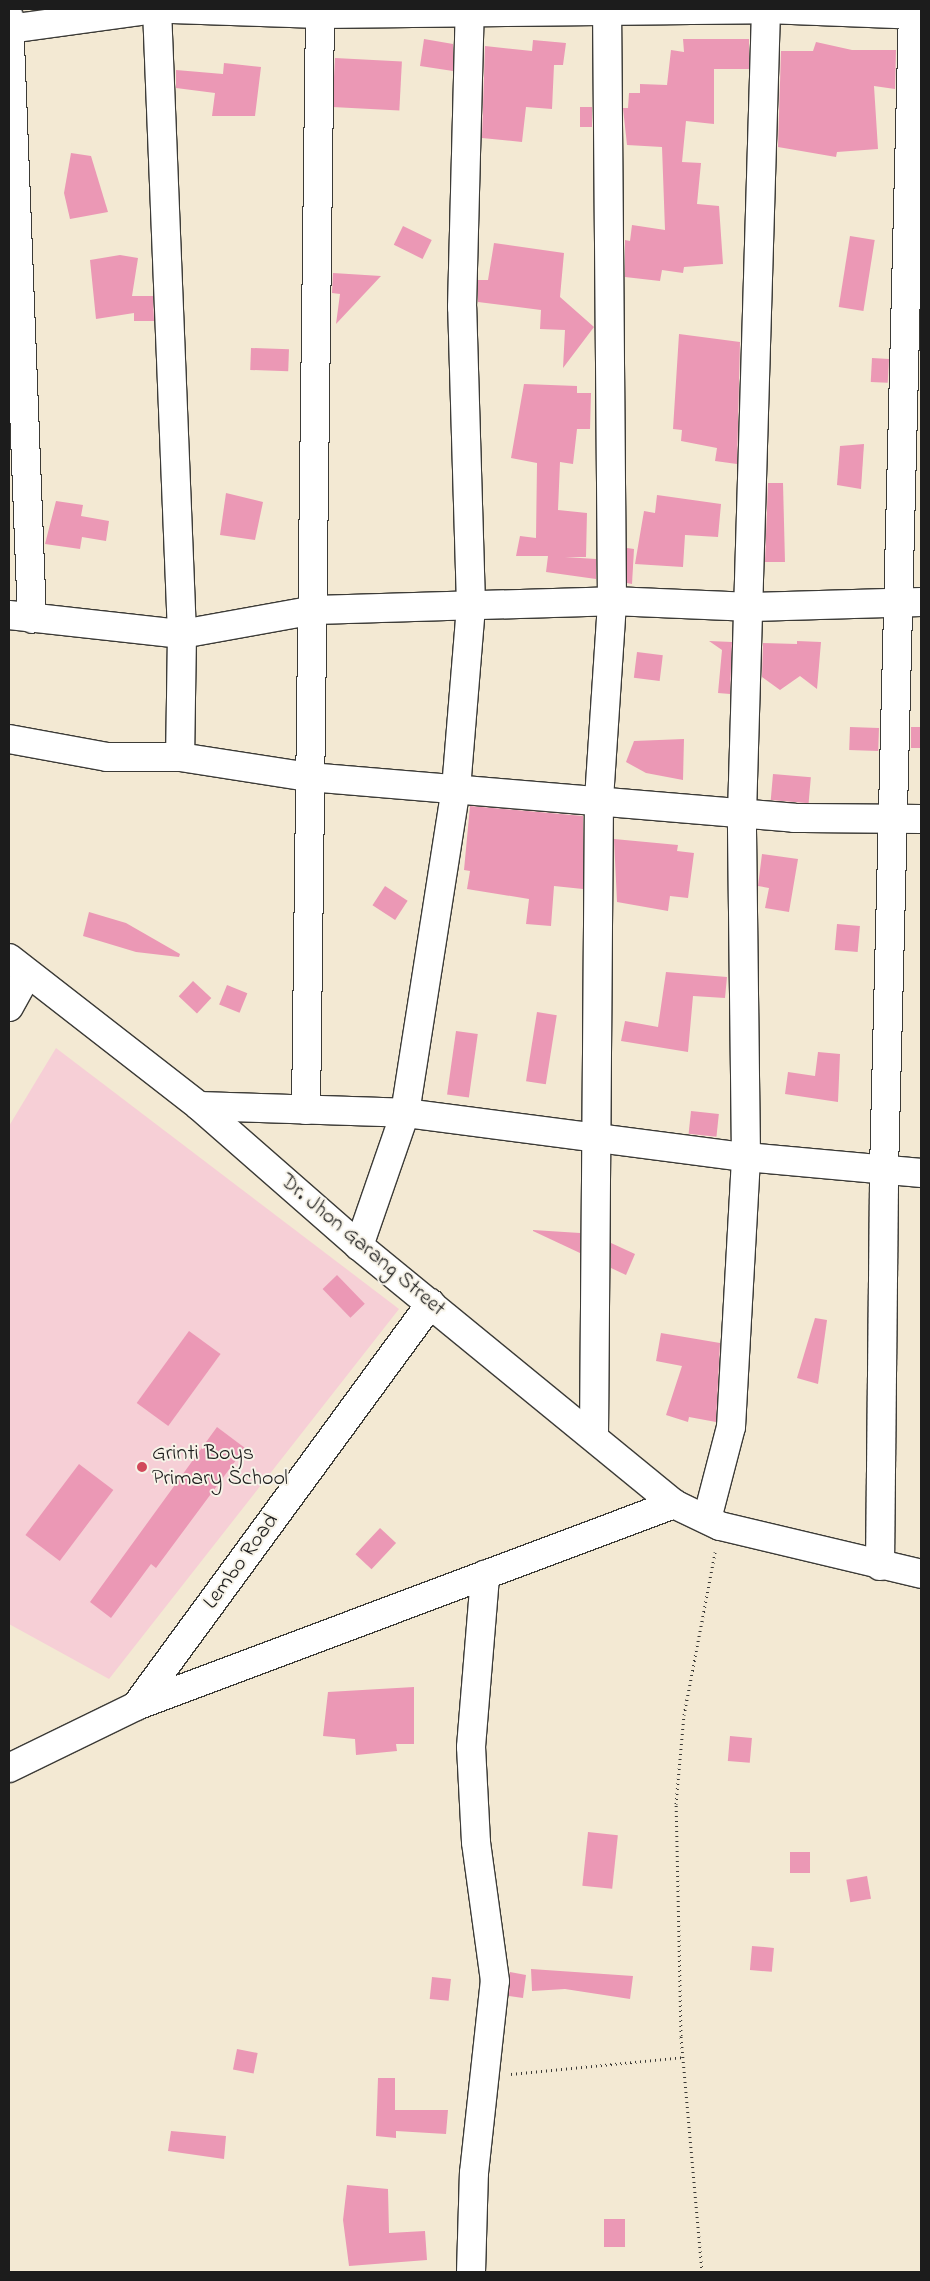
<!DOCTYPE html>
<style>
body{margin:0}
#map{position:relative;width:930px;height:2281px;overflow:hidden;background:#f3e9d3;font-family:"Indie Flower",sans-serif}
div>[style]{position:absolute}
.built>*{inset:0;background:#f6cfd6}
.building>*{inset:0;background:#eb98b5;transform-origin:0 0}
.path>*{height:3px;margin-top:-1.5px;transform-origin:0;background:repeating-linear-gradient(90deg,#3c3b37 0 1px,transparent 0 5px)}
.roads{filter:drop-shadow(1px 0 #3c3b37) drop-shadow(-1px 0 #3c3b37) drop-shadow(0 1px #3c3b37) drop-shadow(0 -1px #3c3b37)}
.minor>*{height:28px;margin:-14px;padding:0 14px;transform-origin:14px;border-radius:14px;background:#fff}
.dots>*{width:14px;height:14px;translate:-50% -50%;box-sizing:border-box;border:2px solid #f7f3e8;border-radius:50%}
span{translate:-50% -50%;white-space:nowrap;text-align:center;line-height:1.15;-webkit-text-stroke:4px #f7f3e8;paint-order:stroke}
.street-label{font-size:22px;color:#1c1c1c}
.poi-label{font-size:22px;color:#1c1c1c}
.left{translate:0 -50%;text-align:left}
.frame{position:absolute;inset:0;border:10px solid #1c1c1c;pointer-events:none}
</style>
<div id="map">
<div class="built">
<i style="clip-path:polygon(56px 1048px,399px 1309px,109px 1679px,9px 1624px,9px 1126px)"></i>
</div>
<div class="building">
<i style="clip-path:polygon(424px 39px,453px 44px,453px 71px,420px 66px)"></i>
<i style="clip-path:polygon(683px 39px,749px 39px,749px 69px,714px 69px,714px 124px,686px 121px,682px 162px,701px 163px,697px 204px,719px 206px,723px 264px,684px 267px,683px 273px,662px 270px,660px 281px,625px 277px,625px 240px,630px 241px,632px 225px,665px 230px,662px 147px,627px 145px,623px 108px,628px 108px,629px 93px,640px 93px,640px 84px,667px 85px,671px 50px,684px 52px)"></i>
<i style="clip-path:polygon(533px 40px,566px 43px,563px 65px,554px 65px,552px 109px,526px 107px,522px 142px,482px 138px,485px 46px,532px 51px)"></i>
<i style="clip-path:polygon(816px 42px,852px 50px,896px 50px,895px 89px,874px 86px,878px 149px,837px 152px,836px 157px,778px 147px,781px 51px,813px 51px)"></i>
<i style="left:335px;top:58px;width:67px;height:49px;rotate:3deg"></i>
<i style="clip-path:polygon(224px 63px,261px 67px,255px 116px,212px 116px,215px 93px,176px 88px,176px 70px,223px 74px)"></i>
<i style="left:580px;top:107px;width:12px;height:20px"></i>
<i style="clip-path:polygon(71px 153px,91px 156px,108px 212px,70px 219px,64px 193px)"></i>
<i style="left:403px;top:226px;width:32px;height:21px;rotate:26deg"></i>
<i style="left:850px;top:236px;width:25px;height:72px;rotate:9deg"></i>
<i style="clip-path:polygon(494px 243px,564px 253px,560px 297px,594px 327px,563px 368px,565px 330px,540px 329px,541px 310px,478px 302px,478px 280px,488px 280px)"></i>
<i style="clip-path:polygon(120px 255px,138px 258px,132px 296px,153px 296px,154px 321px,134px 321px,134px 313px,96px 319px,90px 260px)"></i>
<i style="clip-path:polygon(333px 273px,381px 276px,336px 324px,340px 294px,332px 293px)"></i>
<i style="clip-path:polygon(679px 334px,740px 342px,737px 464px,715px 461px,717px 448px,681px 441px,682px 430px,673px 429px)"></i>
<i style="left:251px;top:348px;width:38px;height:22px;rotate:2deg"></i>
<i style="left:872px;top:358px;width:17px;height:24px;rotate:3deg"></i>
<i style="clip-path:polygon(524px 384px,577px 386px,577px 393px,591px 393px,590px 429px,577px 429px,573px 464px,560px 462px,558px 510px,587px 513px,586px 557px,565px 557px,596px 559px,596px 579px,546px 572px,548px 556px,516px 556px,520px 536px,536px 538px,537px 463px,511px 458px)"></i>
<i style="clip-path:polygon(864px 444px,861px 489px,837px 485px,840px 446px)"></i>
<i style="clip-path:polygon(768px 483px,783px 483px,785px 562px,765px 562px)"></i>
<i style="clip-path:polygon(226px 493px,263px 502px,255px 540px,220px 535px)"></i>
<i style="clip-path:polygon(657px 495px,721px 504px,718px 537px,685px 535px,683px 567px,635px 564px,644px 511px,655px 513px)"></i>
<i style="clip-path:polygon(56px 501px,83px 505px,81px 516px,109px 521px,106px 541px,82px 537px,80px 549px,45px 544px)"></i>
<i style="clip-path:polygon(627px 548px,634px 549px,632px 584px,627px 583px)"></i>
<i style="clip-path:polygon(709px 641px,732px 642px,730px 694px,718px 693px,722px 650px)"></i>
<i style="clip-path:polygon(797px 641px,821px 642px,817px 689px,800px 676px,780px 690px,762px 677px,763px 643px,797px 644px)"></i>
<i style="left:637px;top:652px;width:26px;height:26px;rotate:7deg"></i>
<i style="left:850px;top:727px;width:29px;height:23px;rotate:2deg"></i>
<i style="left:921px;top:727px;width:21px;height:10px;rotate:90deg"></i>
<i style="clip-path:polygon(684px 739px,683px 780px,646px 773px,626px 762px,634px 741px)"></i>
<i style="left:773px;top:774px;width:38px;height:26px;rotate:5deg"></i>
<i style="clip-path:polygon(470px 806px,583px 816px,583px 889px,554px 886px,551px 926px,526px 924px,529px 899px,467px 889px,470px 871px,464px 870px)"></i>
<i style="clip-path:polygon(614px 839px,678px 845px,677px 851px,694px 853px,688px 898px,670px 896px,668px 911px,617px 902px)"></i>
<i style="clip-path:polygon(762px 854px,798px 859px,789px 912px,765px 908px,769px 888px,758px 886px)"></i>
<i style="left:385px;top:886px;width:27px;height:23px;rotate:33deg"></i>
<i style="clip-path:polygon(89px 912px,126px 923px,180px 954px,179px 957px,136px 952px,83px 936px)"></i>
<i style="left:837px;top:924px;width:23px;height:26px;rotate:5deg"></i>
<i style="clip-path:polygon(666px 972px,727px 977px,725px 998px,693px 996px,688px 1052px,621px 1041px,625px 1021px,658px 1027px)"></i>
<i style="left:193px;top:981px;width:25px;height:21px;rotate:43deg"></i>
<i style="left:227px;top:985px;width:22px;height:21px;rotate:22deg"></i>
<i style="left:537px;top:1012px;width:20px;height:70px;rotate:9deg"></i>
<i style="left:456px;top:1031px;width:22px;height:64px;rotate:8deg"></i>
<i style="clip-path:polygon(818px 1052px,840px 1054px,838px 1102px,785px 1094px,788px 1072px,815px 1076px)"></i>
<i style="left:691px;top:1111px;width:28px;height:23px;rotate:6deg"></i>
<i style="clip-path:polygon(533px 1230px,580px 1233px,580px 1253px,533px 1231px)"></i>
<i style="clip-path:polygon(611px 1243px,635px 1254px,626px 1275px,611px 1268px)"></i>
<i style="left:337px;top:1275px;width:40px;height:20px;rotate:46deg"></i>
<i style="clip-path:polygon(815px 1318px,827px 1320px,818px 1384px,797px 1378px)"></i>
<i style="left:189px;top:1331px;width:39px;height:89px;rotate:36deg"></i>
<i style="clip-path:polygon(661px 1333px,720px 1343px,716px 1422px,689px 1417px,688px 1422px,666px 1415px,682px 1366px,656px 1361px)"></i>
<i style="clip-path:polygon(217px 1427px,245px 1448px,156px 1568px,151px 1564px,111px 1618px,90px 1602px)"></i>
<i style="left:79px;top:1464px;width:43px;height:89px;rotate:37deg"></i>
<i style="left:380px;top:1528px;width:22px;height:36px;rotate:43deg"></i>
<i style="clip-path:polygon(414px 1687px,414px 1744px,396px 1744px,397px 1751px,356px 1755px,355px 1739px,323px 1736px,328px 1692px)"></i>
<i style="left:730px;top:1736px;width:22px;height:25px;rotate:5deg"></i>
<i style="left:588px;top:1832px;width:30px;height:54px;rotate:6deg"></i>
<i style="left:790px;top:1852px;width:20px;height:21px"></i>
<i style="left:867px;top:1876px;width:23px;height:21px;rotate:80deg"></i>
<i style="left:752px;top:1946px;width:22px;height:24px;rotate:5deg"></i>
<i style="clip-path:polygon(531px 1969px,633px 1976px,630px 1999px,565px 1989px,532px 1991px)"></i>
<i style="clip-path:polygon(510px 1972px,526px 1975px,523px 1998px,509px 1996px)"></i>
<i style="left:432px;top:1977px;width:19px;height:22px;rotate:6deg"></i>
<i style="left:237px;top:2049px;width:21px;height:21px;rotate:11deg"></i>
<i style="clip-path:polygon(378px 2078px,395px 2078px,395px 2110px,448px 2110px,446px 2134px,396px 2131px,396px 2138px,376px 2136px)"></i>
<i style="clip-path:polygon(171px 2131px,226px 2136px,224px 2159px,168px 2151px)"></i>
<i style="clip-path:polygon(347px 2185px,388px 2189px,389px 2233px,425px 2231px,427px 2260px,349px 2266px,343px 2220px)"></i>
<i style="left:604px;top:2219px;width:21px;height:28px"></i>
</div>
<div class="path">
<i style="left:511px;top:2074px;width:173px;rotate:-5.6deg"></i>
<i style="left:702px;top:2272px;width:237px;rotate:-95.1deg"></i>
<i style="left:681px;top:2036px;width:232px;rotate:-91.2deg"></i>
<i style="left:676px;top:1804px;width:89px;rotate:-84.9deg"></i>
<i style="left:684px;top:1715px;width:166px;rotate:-79.2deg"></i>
</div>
<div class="roads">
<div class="minor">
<i style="left:157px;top:9px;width:625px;rotate:87.71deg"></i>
<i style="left:182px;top:634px;width:123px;rotate:90.9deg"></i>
<i style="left:172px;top:9px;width:148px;rotate:1.9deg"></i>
<i style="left:320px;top:14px;width:446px;rotate:-0.6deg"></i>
<i style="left:766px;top:9px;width:155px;rotate:2.2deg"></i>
<i style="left:9px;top:17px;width:602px;rotate:87.81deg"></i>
<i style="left:9px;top:29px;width:147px;rotate:-7.8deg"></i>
<i style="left:9px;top:615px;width:174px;rotate:6.3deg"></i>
<i style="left:182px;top:634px;width:135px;rotate:-10.2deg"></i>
<i style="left:315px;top:610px;width:297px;rotate:-1.7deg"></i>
<i style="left:612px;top:601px;width:140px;rotate:2.5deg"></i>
<i style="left:752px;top:607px;width:169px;rotate:-1.7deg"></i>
<i style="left:9px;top:739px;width:100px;rotate:10.4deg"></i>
<i style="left:107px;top:757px;width:73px"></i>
<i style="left:180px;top:757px;width:131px;rotate:8.8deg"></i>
<i style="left:309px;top:777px;width:487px;rotate:4.8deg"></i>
<i style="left:794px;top:818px;width:127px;rotate:0.5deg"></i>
<i style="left:9px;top:958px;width:241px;rotate:37.9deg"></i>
<i style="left:199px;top:1106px;width:213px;rotate:41.2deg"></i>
<i style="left:359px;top:1246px;width:407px;rotate:39.3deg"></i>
<i style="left:674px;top:1504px;width:51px;rotate:25.6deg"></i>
<i style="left:720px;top:1526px;width:207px;rotate:13.4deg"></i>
<i style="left:9px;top:1007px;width:38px;rotate:-61deg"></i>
<i style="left:199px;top:1106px;width:206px;rotate:1.9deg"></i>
<i style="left:405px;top:1113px;width:344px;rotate:7.4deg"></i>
<i style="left:746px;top:1157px;width:176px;rotate:5.2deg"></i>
<i style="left:306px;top:1110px;width:1101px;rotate:-89.27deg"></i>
<i style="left:359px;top:1246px;width:141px;rotate:-70.9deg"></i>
<i style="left:405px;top:1113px;width:328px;rotate:-81.1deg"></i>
<i style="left:456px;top:789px;width:185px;rotate:-85.3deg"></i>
<i style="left:471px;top:605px;width:298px;rotate:-91.7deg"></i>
<i style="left:462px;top:307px;width:298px;rotate:-88.5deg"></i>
<i style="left:594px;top:1435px;width:636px;rotate:-89.55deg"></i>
<i style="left:599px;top:799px;width:198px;rotate:-86.2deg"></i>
<i style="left:612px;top:601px;width:592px;rotate:-90.48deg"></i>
<i style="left:707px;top:1519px;width:95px;rotate:-75.4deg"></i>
<i style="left:731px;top:1427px;width:270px;rotate:-86.8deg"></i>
<i style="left:746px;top:1157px;width:343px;rotate:-90.7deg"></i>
<i style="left:742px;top:814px;width:805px;rotate:-88.29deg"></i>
<i style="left:880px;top:1566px;width:395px;rotate:-89.4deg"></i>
<i style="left:884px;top:1171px;width:1162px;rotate:-88.57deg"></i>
<i style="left:136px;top:1706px;width:575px;rotate:-20.58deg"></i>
<i style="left:9px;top:1768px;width:141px;rotate:-26deg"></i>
<i style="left:136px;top:1706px;width:499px;rotate:-53.8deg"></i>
<i style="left:471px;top:2272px;width:99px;rotate:-88.3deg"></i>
<i style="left:474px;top:2173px;width:193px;rotate:-83.8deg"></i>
<i style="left:495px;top:1981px;width:140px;rotate:-97.8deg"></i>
<i style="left:476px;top:1842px;width:95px;rotate:-93deg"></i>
<i style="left:471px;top:1747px;width:173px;rotate:-85.3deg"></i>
</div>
</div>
<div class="dots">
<i style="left:142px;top:1467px;background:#d1495b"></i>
</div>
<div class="street-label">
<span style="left:362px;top:1246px;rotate:40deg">Dr. Jhon Garang Street</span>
<span style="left:242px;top:1562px;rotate:-54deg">Lembo Road</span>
</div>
<div class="poi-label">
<span class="left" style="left:152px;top:1467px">Grinti Boys<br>Primary School</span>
</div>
<div class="frame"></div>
</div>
